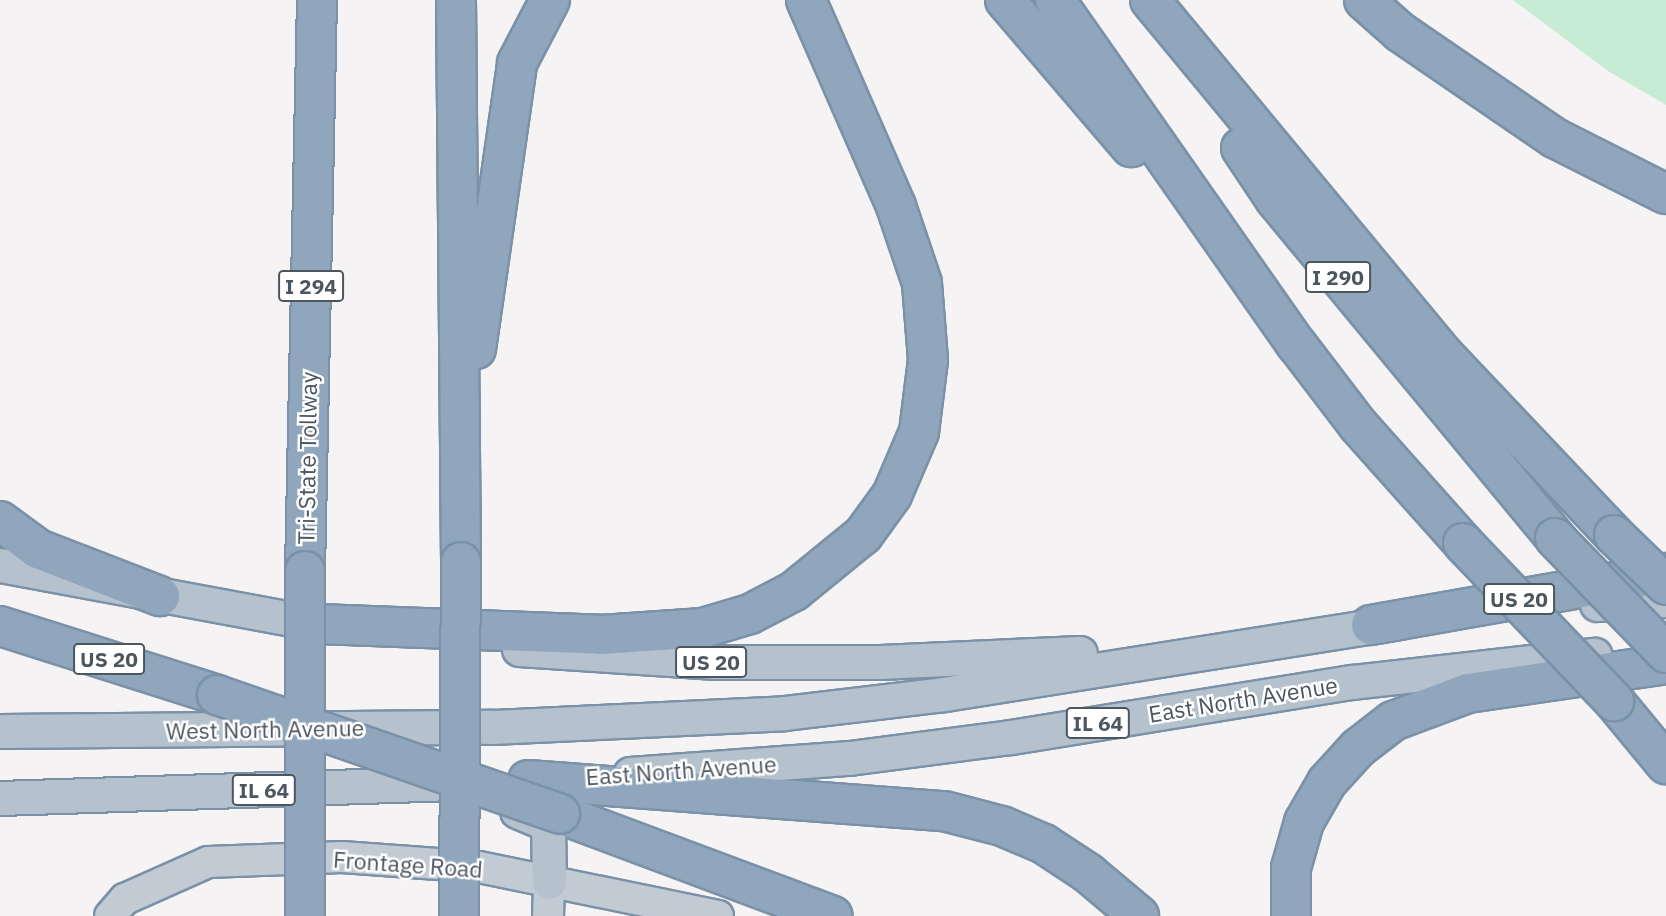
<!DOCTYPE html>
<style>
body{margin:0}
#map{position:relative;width:1666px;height:916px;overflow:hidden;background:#f5f3f3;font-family:"IBM Plex Sans",sans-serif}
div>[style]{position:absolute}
.green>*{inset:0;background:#c6edd4}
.roads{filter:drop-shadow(2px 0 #7a91a8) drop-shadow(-2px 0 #7a91a8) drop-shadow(0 2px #7a91a8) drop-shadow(0 -2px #7a91a8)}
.secondary>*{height:30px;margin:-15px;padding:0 15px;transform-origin:15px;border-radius:15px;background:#c2cbd4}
.primary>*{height:33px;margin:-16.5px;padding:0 16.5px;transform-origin:16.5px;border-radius:16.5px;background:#b5c2ce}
.highway>*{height:38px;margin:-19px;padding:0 19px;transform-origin:19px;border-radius:19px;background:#8fa6bc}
.bridges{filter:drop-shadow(2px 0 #7a91a8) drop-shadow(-2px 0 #7a91a8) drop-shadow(0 2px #7a91a8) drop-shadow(0 -2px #7a91a8)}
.highway-bridge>*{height:38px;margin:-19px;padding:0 19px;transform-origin:19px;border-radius:19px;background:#8fa6bc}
span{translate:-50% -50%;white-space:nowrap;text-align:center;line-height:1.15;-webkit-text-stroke:5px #fff;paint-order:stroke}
.shield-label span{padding:2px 5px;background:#fff;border:2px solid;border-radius:5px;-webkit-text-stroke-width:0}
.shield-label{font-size:21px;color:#4c565f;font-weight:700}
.street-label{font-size:23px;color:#4c565f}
</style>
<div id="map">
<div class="green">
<i style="clip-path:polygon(1513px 0,1666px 0,1666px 105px,1608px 71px)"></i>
</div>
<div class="roads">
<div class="secondary">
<i style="left:110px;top:916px;width:23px;rotate:-49deg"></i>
<i style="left:125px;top:899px;width:91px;rotate:-24deg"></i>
<i style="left:208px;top:862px;width:134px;rotate:-2.1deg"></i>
<i style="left:342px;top:857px;width:137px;rotate:4.2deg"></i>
<i style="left:479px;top:867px;width:244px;rotate:11.6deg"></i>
<i style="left:548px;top:916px;width:34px;rotate:-88deg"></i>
</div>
<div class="primary">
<i style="left:0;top:565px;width:336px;rotate:10.5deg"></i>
<i style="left:1597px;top:604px;width:69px;rotate:-3.3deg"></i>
<i style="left:519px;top:649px;width:197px;rotate:3.8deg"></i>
<i style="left:716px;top:662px;width:164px"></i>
<i style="left:880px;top:662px;width:200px;rotate:-2.6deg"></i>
<i style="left:0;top:731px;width:491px;rotate:-0.5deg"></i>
<i style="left:491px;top:727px;width:294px;rotate:-2.7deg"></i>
<i style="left:785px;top:713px;width:160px;rotate:-6.8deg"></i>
<i style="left:944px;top:694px;width:459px;rotate:-9deg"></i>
<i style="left:630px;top:774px;width:220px;rotate:-4.2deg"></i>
<i style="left:849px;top:758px;width:163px;rotate:-7.4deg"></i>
<i style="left:1011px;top:737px;width:345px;rotate:-9.2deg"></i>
<i style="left:1352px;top:682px;width:244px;rotate:-6.4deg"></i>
<i style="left:0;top:798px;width:461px;rotate:-1.9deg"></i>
<i style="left:517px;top:811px;width:34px;rotate:23deg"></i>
<i style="left:548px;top:824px;width:58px;rotate:89deg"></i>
</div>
<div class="highway">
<i style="left:456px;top:0;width:562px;rotate:89.49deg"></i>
<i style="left:1005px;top:0;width:194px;rotate:49.4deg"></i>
<i style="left:1055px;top:0;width:421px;rotate:55deg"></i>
<i style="left:1297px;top:345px;width:101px;rotate:52.7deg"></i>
<i style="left:1358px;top:425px;width:158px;rotate:48.3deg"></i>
<i style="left:1150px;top:0;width:460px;rotate:50.4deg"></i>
<i style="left:1443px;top:354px;width:249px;rotate:46.6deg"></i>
<i style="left:1364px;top:0;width:48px;rotate:41.6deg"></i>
<i style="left:1400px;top:32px;width:188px;rotate:34.4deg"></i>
<i style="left:1555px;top:138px;width:124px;rotate:26.8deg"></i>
<i style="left:1241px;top:148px;width:61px;rotate:56.3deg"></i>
<i style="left:1275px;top:199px;width:440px;rotate:50.4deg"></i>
<i style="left:476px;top:349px;width:289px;rotate:-81.8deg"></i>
<i style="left:517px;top:63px;width:71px;rotate:-62.4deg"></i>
<i style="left:0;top:521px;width:47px;rotate:36.4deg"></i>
<i style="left:38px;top:549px;width:131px;rotate:21.1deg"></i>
<i style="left:305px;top:571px;width:571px;rotate:-88.8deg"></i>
<i style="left:319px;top:624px;width:282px;rotate:2.2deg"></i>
<i style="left:601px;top:635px;width:102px;rotate:-3.9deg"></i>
<i style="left:703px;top:628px;width:49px;rotate:-16.6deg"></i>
<i style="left:750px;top:614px;width:50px;rotate:-27.6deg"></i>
<i style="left:794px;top:591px;width:89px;rotate:-39.1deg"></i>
<i style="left:863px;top:535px;width:49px;rotate:-54.1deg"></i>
<i style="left:892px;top:495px;width:69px;rotate:-66.8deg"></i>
<i style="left:919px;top:432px;width:73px;rotate:-82.9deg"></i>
<i style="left:928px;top:360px;width:77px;rotate:-94.5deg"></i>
<i style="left:922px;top:283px;width:81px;rotate:-108.7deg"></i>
<i style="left:896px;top:206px;width:225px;rotate:-113.6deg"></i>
<i style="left:1371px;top:625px;width:300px;rotate:-10deg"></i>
<i style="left:0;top:626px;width:228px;rotate:17.6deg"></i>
<i style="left:1614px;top:701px;width:82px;rotate:50.5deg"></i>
<i style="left:528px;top:780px;width:417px;rotate:4.3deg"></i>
<i style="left:944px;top:811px;width:60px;rotate:14.5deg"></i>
<i style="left:1002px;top:826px;width:46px;rotate:23.2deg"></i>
<i style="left:1044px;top:844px;width:53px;rotate:33.4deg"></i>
<i style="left:1088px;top:873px;width:67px;rotate:40.1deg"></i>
<i style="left:560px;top:814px;width:291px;rotate:20.5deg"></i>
<i style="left:1291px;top:916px;width:48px;rotate:-90deg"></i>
<i style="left:1291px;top:868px;width:48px;rotate:-74.2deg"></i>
<i style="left:1304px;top:822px;width:46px;rotate:-60.1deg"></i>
<i style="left:1327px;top:782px;width:46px;rotate:-47.6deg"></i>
<i style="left:1358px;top:748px;width:44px;rotate:-37.6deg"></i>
<i style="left:1393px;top:721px;width:80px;rotate:-20.5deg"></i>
<i style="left:1468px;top:693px;width:200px;rotate:-8.3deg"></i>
</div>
</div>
<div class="bridges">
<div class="highway-bridge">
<i style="left:1614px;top:535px;width:72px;rotate:43.9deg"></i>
<i style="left:1555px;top:538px;width:160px;rotate:46deg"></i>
<i style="left:1463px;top:543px;width:219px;rotate:46.3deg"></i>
<i style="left:305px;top:571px;width:345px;rotate:90deg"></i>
<i style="left:217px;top:695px;width:363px;rotate:19.1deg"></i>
<i style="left:459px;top:916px;width:354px;rotate:-89.7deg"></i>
</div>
</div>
<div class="shield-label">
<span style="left:1338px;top:277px">I 290</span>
<span style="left:311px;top:286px">I 294</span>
<span style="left:1519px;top:599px">US 20</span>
<span style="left:109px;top:659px">US 20</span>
<span style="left:711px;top:662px">US 20</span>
<span style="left:1098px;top:723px">IL 64</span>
<span style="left:264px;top:790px">IL 64</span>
</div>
<div class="street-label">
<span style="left:307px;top:458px;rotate:-89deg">Tri-State Tollway</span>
<span style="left:1243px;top:699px;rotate:-9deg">East North Avenue</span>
<span style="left:265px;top:729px;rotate:-1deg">West North Avenue</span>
<span style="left:681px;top:770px;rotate:-4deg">East North Avenue</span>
<span style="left:408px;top:864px;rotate:4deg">Frontage Road</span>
</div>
</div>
